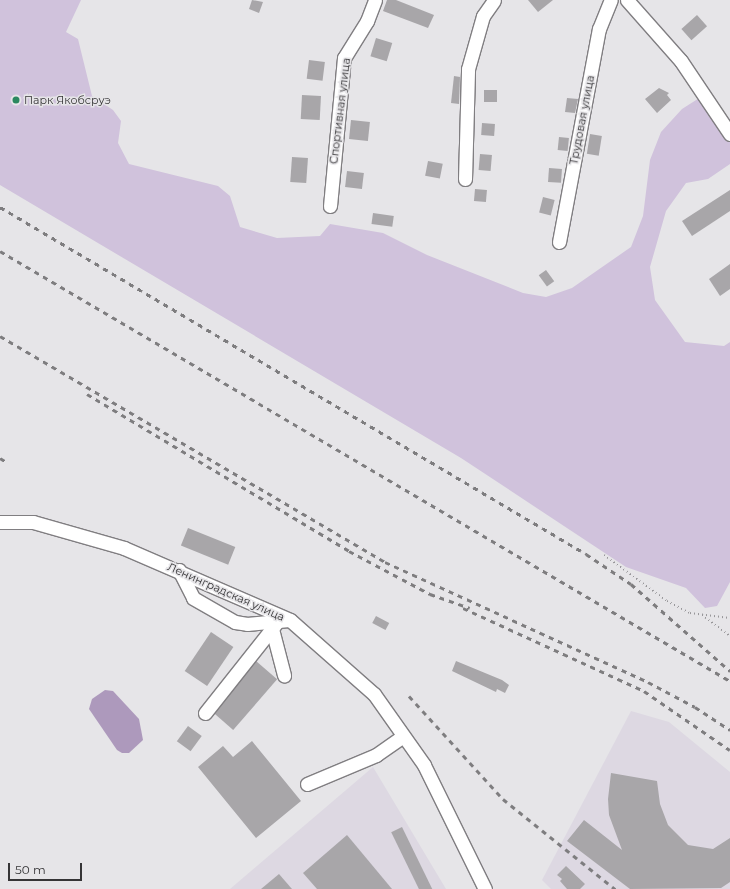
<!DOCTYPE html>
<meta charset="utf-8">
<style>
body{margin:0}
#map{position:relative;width:730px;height:889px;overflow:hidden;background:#e6e5e8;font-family:Montserrat,sans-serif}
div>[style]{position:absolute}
.built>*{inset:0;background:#ddd8e2}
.green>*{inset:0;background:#d0c2dc}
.water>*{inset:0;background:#ad99bc}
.building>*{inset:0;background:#a8a6a9;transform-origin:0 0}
.path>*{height:2px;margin-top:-1px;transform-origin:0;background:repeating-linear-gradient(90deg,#98979a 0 1px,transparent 0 4px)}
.roads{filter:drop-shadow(1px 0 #807e81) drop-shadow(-1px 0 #807e81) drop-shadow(0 1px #807e81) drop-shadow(0 -1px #807e81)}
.minor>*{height:13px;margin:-6.5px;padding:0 6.5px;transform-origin:6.5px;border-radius:6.5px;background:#fff}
.rail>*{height:3px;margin-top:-1.5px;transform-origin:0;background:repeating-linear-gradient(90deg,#7e7d7f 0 5px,transparent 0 10px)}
.dots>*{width:11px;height:11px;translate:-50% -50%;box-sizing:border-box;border:2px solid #e6e5e8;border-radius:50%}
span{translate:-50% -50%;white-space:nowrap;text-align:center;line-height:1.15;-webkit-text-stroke:3px #e6e5e8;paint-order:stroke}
.poi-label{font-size:11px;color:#353436}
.left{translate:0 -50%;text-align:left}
.street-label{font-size:11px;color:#353436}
.scale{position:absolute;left:8px;top:863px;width:74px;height:18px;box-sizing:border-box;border:2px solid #353436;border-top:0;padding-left:5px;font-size:12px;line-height:14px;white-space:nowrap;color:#353436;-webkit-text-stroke:3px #e6e5e8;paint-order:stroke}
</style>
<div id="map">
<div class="built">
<i style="clip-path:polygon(631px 711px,669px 722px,730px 772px,730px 889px,551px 889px,542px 880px)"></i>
<i style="clip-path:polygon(373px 767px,446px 889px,230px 889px)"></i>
</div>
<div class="green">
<i style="clip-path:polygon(0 0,81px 0,66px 32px,78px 39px,92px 96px,113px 110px,121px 121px,118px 143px,129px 164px,218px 186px,230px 196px,240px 227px,277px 238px,320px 236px,330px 224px,383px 233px,427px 255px,523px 293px,546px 297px,572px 288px,631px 247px,643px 216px,650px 160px,661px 132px,682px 109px,704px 95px,730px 134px,730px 164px,708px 179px,686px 183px,666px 211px,650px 267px,655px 300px,685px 342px,724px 346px,730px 342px,730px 582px,717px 606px,705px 608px,686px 588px,626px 567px,461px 458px,0 185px)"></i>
</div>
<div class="water">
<i style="clip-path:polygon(105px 690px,113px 691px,139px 719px,143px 740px,129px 753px,122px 753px,117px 750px,89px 709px,92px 699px)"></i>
</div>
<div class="building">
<i style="clip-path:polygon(252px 0,263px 2px,259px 13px,249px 9px)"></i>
<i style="clip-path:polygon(387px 0,396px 0,434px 15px,428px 28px,383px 11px)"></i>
<i style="clip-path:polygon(528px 0,553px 0,538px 12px)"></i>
<i style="left:697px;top:15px;width:15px;height:21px;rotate:48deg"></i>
<i style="left:376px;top:38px;width:17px;height:19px;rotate:17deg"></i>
<i style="left:309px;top:60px;width:16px;height:19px;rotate:7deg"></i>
<i style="clip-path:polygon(454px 76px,460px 77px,459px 104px,451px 103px)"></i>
<i style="clip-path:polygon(659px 88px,669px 93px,667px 95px,671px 100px,657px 113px,645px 99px)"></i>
<i style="left:484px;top:90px;width:13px;height:12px"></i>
<i style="left:302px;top:95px;width:19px;height:24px;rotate:3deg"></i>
<i style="clip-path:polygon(567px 98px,578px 99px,575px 113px,565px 112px)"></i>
<i style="left:351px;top:120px;width:19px;height:19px;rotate:6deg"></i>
<i style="left:482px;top:123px;width:13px;height:12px;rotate:4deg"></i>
<i style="left:590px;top:134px;width:12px;height:20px;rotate:9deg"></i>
<i style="left:559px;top:137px;width:10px;height:13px;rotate:6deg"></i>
<i style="left:480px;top:154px;width:12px;height:16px;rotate:5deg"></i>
<i style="left:292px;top:157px;width:16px;height:25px;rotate:4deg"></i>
<i style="left:428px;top:161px;width:15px;height:15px;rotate:11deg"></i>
<i style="left:549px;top:168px;width:13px;height:14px;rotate:4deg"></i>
<i style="left:347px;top:171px;width:17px;height:16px;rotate:7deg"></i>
<i style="left:475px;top:189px;width:12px;height:12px;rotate:5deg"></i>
<i style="clip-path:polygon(730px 190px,730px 211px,692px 236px,682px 221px)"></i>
<i style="left:543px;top:197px;width:12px;height:16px;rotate:14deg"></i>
<i style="left:373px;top:213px;width:21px;height:11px;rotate:8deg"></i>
<i style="clip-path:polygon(730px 264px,730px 289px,720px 296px,709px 279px)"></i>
<i style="left:546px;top:270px;width:14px;height:9px;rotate:54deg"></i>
<i style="left:188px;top:528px;width:51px;height:19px;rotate:22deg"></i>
<i style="left:376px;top:616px;width:15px;height:8px;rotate:28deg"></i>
<i style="left:211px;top:632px;width:27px;height:47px;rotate:34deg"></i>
<i style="left:256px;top:661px;width:28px;height:67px;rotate:41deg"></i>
<i style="clip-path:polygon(456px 661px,502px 680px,509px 685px,505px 693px,497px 689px,496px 692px,452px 671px)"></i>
<i style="left:188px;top:726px;width:17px;height:19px;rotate:36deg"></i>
<i style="clip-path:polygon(252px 741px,301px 801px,256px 838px,198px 767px,223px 746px,233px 757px)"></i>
<i style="clip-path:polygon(611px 773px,657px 781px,660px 804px,668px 825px,688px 845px,713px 849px,730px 838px,730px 882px,721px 888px,630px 889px,567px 841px,584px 820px,622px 850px,609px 815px,608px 799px)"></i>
<i style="left:402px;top:827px;width:69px;height:12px;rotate:64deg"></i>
<i style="clip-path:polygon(347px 835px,392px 889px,317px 889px,303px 873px)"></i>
<i style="clip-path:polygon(566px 866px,585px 884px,580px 889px,567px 889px,560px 881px,562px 879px,557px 875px)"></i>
<i style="clip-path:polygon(279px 874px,292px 889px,261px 889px)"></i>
</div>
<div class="path">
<i style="left:604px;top:555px;width:78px;rotate:36.1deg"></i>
<i style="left:667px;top:601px;width:26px;rotate:28deg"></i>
<i style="left:690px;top:613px;width:40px;rotate:7.1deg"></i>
<i style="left:702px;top:615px;width:35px;rotate:37deg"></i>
</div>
<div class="roads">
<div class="minor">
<i style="left:627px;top:0;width:81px;rotate:48.5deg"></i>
<i style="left:681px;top:61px;width:88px;rotate:56.1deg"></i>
<i style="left:465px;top:179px;width:110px;rotate:-88.4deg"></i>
<i style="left:468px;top:69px;width:55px;rotate:-74.2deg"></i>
<i style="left:483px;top:16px;width:19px;rotate:-55deg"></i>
<i style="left:330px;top:206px;width:149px;rotate:-84.6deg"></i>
<i style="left:344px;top:58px;width:44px;rotate:-58.1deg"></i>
<i style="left:367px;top:21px;width:22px;rotate:-69deg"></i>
<i style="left:559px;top:242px;width:217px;rotate:-79.4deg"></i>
<i style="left:599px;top:29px;width:31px;rotate:-68deg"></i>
<i style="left:0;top:522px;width:33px"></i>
<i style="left:33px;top:522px;width:95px;rotate:15.9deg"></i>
<i style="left:124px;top:548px;width:181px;rotate:23.4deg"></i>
<i style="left:290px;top:620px;width:112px;rotate:41.4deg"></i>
<i style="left:374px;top:694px;width:87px;rotate:54.8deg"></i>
<i style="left:424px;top:765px;width:138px;rotate:63.8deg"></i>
<i style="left:179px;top:570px;width:31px;rotate:63deg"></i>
<i style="left:193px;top:598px;width:48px;rotate:29.7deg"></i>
<i style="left:235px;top:622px;width:12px;rotate:9deg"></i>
<i style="left:247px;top:624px;width:42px;rotate:-5.4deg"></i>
<i style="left:272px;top:629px;width:48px;rotate:75.4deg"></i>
<i style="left:205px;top:713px;width:117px;rotate:-51.6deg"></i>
<i style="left:307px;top:784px;width:75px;rotate:-22.8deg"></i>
<i style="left:376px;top:755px;width:33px;rotate:-35deg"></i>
</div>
</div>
<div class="rail">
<i style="left:0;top:207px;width:681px;rotate:30.63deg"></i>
<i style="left:586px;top:554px;width:54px;rotate:33.7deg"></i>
<i style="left:631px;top:584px;width:132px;rotate:41.3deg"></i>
<i style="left:0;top:251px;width:847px;rotate:30.5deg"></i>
<i style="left:0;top:336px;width:446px;rotate:30.4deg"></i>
<i style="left:385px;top:562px;width:289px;rotate:24.5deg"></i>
<i style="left:648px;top:682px;width:53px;rotate:28deg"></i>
<i style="left:695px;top:707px;width:42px;rotate:33.3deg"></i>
<i style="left:87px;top:394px;width:305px;rotate:30.9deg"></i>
<i style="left:349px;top:551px;width:92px;rotate:28deg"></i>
<i style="left:430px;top:594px;width:42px;rotate:19.3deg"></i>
<i style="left:0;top:458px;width:9px;rotate:32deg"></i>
<i style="left:463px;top:608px;width:199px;rotate:24.6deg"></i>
<i style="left:644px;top:691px;width:104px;rotate:34.5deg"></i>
<i style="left:409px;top:696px;width:139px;rotate:47.6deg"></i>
<i style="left:503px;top:799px;width:144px;rotate:38.8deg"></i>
</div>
<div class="dots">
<i style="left:16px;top:100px;background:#2b885f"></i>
</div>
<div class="poi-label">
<span class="left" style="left:24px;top:100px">Парк Якобсруэ</span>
</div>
<div class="street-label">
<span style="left:340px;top:111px;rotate:-83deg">Спортивная улица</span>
<span style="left:582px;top:120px;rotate:-79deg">Трудовая улица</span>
<span style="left:226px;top:592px;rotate:24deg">Ленинградская улица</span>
</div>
<div class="scale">50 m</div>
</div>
